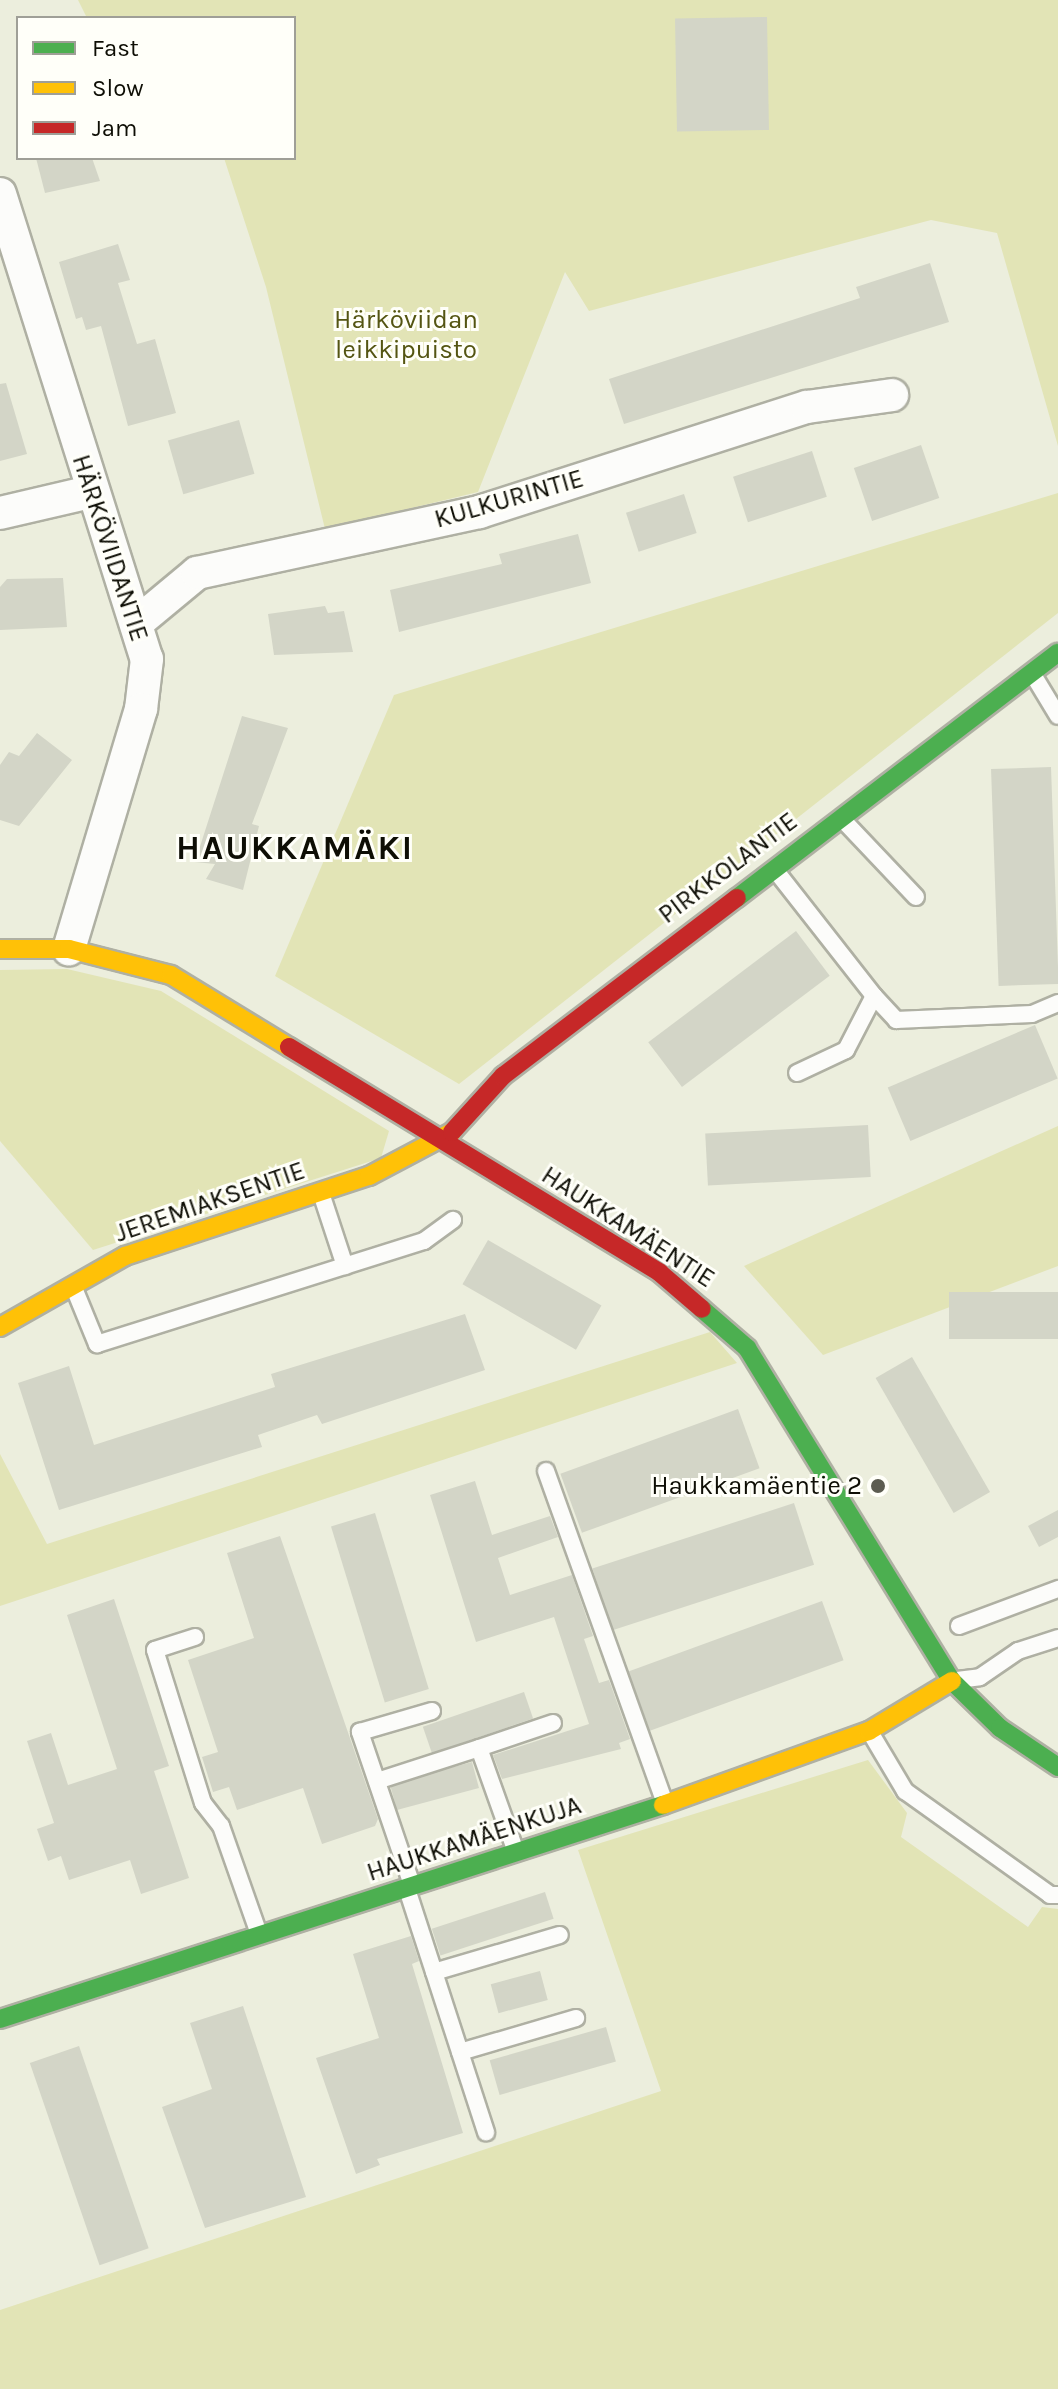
<!DOCTYPE html>
<meta charset="utf-8">
<style>
body{margin:0}
#map{position:relative;width:1058px;height:2389px;overflow:hidden;background:#eceedd;font-family:Karla,sans-serif}
div>[style]{position:absolute}
.green>*{inset:0;background:#e2e4b6}
.building>*{inset:0;background:#d3d5c7;transform-origin:0 0}
.roads{filter:drop-shadow(2px 0 #afb0a3) drop-shadow(-2px 0 #afb0a3) drop-shadow(0 2px #afb0a3) drop-shadow(0 -2px #afb0a3)}
.lane>*{height:16px;margin:-8px;padding:0 8px;transform-origin:8px;border-radius:8px;background:#fcfcfa}
.street>*{height:32px;margin:-16px;padding:0 16px;transform-origin:16px;border-radius:16px;background:#fcfcfa}
.fast>*{height:18px;margin:-9px;padding:0 9px;transform-origin:9px;border-radius:9px;background:#4caf50}
.slow>*{height:18px;margin:-9px;padding:0 9px;transform-origin:9px;border-radius:9px;background:#ffc107}
.jam>*{height:18px;margin:-9px;padding:0 9px;transform-origin:9px;border-radius:9px;background:#c62828}
.dots>*{width:22px;height:22px;translate:-50% -50%;box-sizing:border-box;border:4px solid #fffff9;border-radius:50%}
span{translate:-50% -50%;white-space:nowrap;text-align:center;line-height:1.15;-webkit-text-stroke:6px #fffff9;paint-order:stroke}
.park-label{font-size:26px;color:#545512}
.street-label{font-size:26px;color:#0e0e05}
.poi-label{font-size:26px;color:#0e0e05}
.right{translate:-100% -50%;text-align:right}
.district-label{font-size:34px;color:#0e0e05;font-weight:700;letter-spacing:2px}
.legend{position:absolute;left:16px;top:16px;width:280px;height:144px;box-sizing:border-box;background:#fffff9;border:2px solid #9f9f97;margin:0;padding:10px 14px;list-style:none;font-size:24px;color:#0e0e05}
.legend li{display:flex;align-items:center;gap:16px;height:40px}
.legend b{width:40px;border:2px solid #9f9f97}
</style>
<div id="map">
<div class="green">
<i style="clip-path:polygon(78px 0,1058px 0,1058px 446px,997px 233px,931px 220px,589px 311px,565px 272px,478px 492px,325px 529px,266px 287px,224px 158px,294px 158px,294px 18px,87px 18px)"></i>
<i style="clip-path:polygon(1058px 493px,1058px 613px,459px 1084px,275px 976px,394px 695px)"></i>
<i style="clip-path:polygon(67px 969px,161px 991px,389px 1131px,381px 1158px,93px 1250px,0 1141px,0 970px)"></i>
<i style="clip-path:polygon(1058px 1126px,1058px 1266px,823px 1355px,744px 1266px)"></i>
<i style="clip-path:polygon(710px 1332px,737px 1363px,0 1606px,0 1454px,47px 1544px)"></i>
<i style="clip-path:polygon(868px 1760px,907px 1813px,901px 1837px,1028px 1927px,1042px 1907px,1058px 1909px,1058px 2389px,0 2389px,0 2310px,661px 2091px,578px 1850px)"></i>
</div>
<div class="building">
<i style="left:767px;top:17px;width:113px;height:92px;rotate:89deg"></i>
<i style="clip-path:polygon(36px 158px,92px 158px,100px 181px,45px 193px)"></i>
<i style="clip-path:polygon(118px 244px,130px 280px,118px 283px,137px 344px,155px 339px,176px 413px,128px 426px,101px 326px,86px 330px,82px 317px,76px 319px,59px 262px)"></i>
<i style="clip-path:polygon(930px 263px,949px 322px,624px 424px,609px 379px,860px 298px,856px 287px)"></i>
<i style="clip-path:polygon(6px 383px,27px 454px,0 461px,0 384px)"></i>
<i style="left:239px;top:420px;width:56px;height:74px;rotate:74deg"></i>
<i style="left:921px;top:445px;width:56px;height:71px;rotate:71deg"></i>
<i style="left:812px;top:451px;width:48px;height:83px;rotate:72deg"></i>
<i style="left:684px;top:494px;width:41px;height:61px;rotate:72deg"></i>
<i style="clip-path:polygon(578px 534px,591px 583px,399px 632px,390px 590px,502px 564px,499px 554px)"></i>
<i style="clip-path:polygon(63px 578px,67px 627px,0 630px,0 587px,7px 579px)"></i>
<i style="clip-path:polygon(325px 606px,328px 613px,344px 611px,353px 652px,274px 655px,268px 614px)"></i>
<i style="clip-path:polygon(242px 716px,288px 728px,252px 824px,259px 826px,243px 890px,206px 879px,215px 864px,195px 862px)"></i>
<i style="clip-path:polygon(37px 733px,72px 760px,19px 826px,0 820px,0 765px,9px 752px,19px 756px)"></i>
<i style="left:1051px;top:767px;width:217px;height:60px;rotate:88deg"></i>
<i style="left:796px;top:931px;width:56px;height:185px;rotate:53deg"></i>
<i style="left:1035px;top:1025px;width:58px;height:160px;rotate:67deg"></i>
<i style="left:868px;top:1125px;width:52px;height:163px;rotate:87deg"></i>
<i style="left:488px;top:1240px;width:131px;height:51px;rotate:30deg"></i>
<i style="left:1058px;top:1292px;width:47px;height:109px;rotate:90deg"></i>
<i style="clip-path:polygon(465px 1314px,485px 1370px,322px 1424px,317px 1415px,258px 1435px,262px 1447px,59px 1510px,18px 1383px,69px 1366px,94px 1445px,275px 1387px,271px 1374px)"></i>
<i style="left:912px;top:1357px;width:156px;height:42px;rotate:60deg"></i>
<i style="left:738px;top:1409px;width:63px;height:189px;rotate:70deg"></i>
<i style="clip-path:polygon(475px 1481px,492px 1535px,550px 1516px,558px 1537px,498px 1558px,510px 1595px,572px 1575px,593px 1636px,584px 1639px,599px 1683px,609px 1680px,630px 1739px,619px 1743px,621px 1749px,502px 1779px,493px 1755px,589px 1724px,554px 1617px,476px 1642px,430px 1495px)"></i>
<i style="left:794px;top:1503px;width:65px;height:212px;rotate:72deg"></i>
<i style="clip-path:polygon(1058px 1510px,1058px 1537px,1039px 1547px,1028px 1526px)"></i>
<i style="left:375px;top:1513px;width:184px;height:46px;rotate:73deg"></i>
<i style="clip-path:polygon(280px 1536px,378px 1819px,375px 1826px,322px 1844px,303px 1788px,237px 1810px,229px 1787px,213px 1792px,202px 1757px,218px 1752px,188px 1660px,254px 1638px,227px 1553px)"></i>
<i style="clip-path:polygon(114px 1599px,169px 1766px,154px 1771px,189px 1878px,141px 1894px,130px 1860px,69px 1880px,61px 1856px,48px 1861px,37px 1829px,54px 1823px,27px 1741px,51px 1733px,68px 1785px,117px 1769px,67px 1615px)"></i>
<i style="left:822px;top:1601px;width:63px;height:206px;rotate:70deg"></i>
<i style="left:524px;top:1692px;width:28px;height:107px;rotate:71deg"></i>
<i style="left:472px;top:1762px;width:27px;height:85px;rotate:75deg"></i>
<i style="left:545px;top:1892px;width:28px;height:119px;rotate:72deg"></i>
<i style="clip-path:polygon(411px 1936px,419px 1961px,412px 1964px,463px 2133px,377px 2159px,380px 2165px,356px 2174px,316px 2058px,379px 2038px,353px 1954px)"></i>
<i style="left:540px;top:1971px;width:30px;height:51px;rotate:75deg"></i>
<i style="clip-path:polygon(243px 2006px,306px 2197px,205px 2228px,162px 2107px,212px 2089px,190px 2023px)"></i>
<i style="left:606px;top:2027px;width:36px;height:121px;rotate:74deg"></i>
<i style="left:79px;top:2046px;width:214px;height:52px;rotate:71deg"></i>
</div>
<div class="roads">
<div class="lane">
<i style="left:1032px;top:673px;width:50px;rotate:58.8deg"></i>
<i style="left:843px;top:820px;width:106px;rotate:46.5deg"></i>
<i style="left:776px;top:871px;width:159px;rotate:51.9deg"></i>
<i style="left:874px;top:996px;width:61px;rotate:117.4deg"></i>
<i style="left:846px;top:1050px;width:54px;rotate:154.9deg"></i>
<i style="left:874px;top:996px;width:33px;rotate:47deg"></i>
<i style="left:896px;top:1020px;width:136px;rotate:-2.5deg"></i>
<i style="left:1032px;top:1014px;width:28px;rotate:-23deg"></i>
<i style="left:321px;top:1193px;width:77px;rotate:71.8deg"></i>
<i style="left:74px;top:1288px;width:61px;rotate:67.7deg"></i>
<i style="left:97px;top:1344px;width:343px;rotate:-17.5deg"></i>
<i style="left:424px;top:1241px;width:36px;rotate:-36deg"></i>
<i style="left:546px;top:1471px;width:354px;rotate:70.3deg"></i>
<i style="left:959px;top:1626px;width:106px;rotate:-20.5deg"></i>
<i style="left:195px;top:1637px;width:42px;rotate:162deg"></i>
<i style="left:155px;top:1650px;width:160px;rotate:72.6deg"></i>
<i style="left:203px;top:1803px;width:29px;rotate:52deg"></i>
<i style="left:221px;top:1826px;width:114px;rotate:70.6deg"></i>
<i style="left:957px;top:1680px;width:23px;rotate:-7deg"></i>
<i style="left:980px;top:1677px;width:46px;rotate:-34.4deg"></i>
<i style="left:1018px;top:1651px;width:42px;rotate:-18deg"></i>
<i style="left:870px;top:1732px;width:69px;rotate:59.3deg"></i>
<i style="left:905px;top:1791px;width:178px;rotate:35.6deg"></i>
<i style="left:1050px;top:1895px;width:8px"></i>
<i style="left:377px;top:1781px;width:107px;rotate:-17.9deg"></i>
<i style="left:516px;top:1852px;width:110px;rotate:-109.6deg"></i>
<i style="left:479px;top:1748px;width:78px;rotate:-18.7deg"></i>
<i style="left:412px;top:1885px;width:162px;rotate:-108.8deg"></i>
<i style="left:360px;top:1732px;width:75px;rotate:-16.3deg"></i>
<i style="left:407px;top:1889px;width:256px;rotate:72deg"></i>
<i style="left:434px;top:1972px;width:131px;rotate:-16.4deg"></i>
<i style="left:460px;top:2052px;width:121px;rotate:-16.3deg"></i>
</div>
<div class="street">
<i style="left:0;top:194px;width:488px;rotate:72.5deg"></i>
<i style="left:147px;top:659px;width:50px;rotate:96.8deg"></i>
<i style="left:141px;top:709px;width:251px;rotate:106.7deg"></i>
<i style="left:0;top:513px;width:92px;rotate:-13.1deg"></i>
<i style="left:138px;top:622px;width:77px;rotate:-39.7deg"></i>
<i style="left:197px;top:573px;width:289px;rotate:-12.2deg"></i>
<i style="left:479px;top:512px;width:344px;rotate:-17.8deg"></i>
<i style="left:807px;top:407px;width:86px;rotate:-8deg"></i>
</div>
<div class="fast">
<i style="left:737px;top:898px;width:404px;rotate:-37.4deg"></i>
<i style="left:702px;top:1309px;width:60px;rotate:40.9deg"></i>
<i style="left:747px;top:1348px;width:391px;rotate:58.4deg"></i>
<i style="left:952px;top:1681px;width:67px;rotate:44.4deg"></i>
<i style="left:1000px;top:1728px;width:70px;rotate:33.9deg"></i>
<i style="left:0;top:2019px;width:697px;rotate:-17.89deg"></i>
</div>
<div class="slow">
<i style="left:0;top:949px;width:69px"></i>
<i style="left:69px;top:949px;width:105px;rotate:14.3deg"></i>
<i style="left:171px;top:975px;width:138px;rotate:31.4deg"></i>
<i style="left:0;top:1327px;width:144px;rotate:-29.6deg"></i>
<i style="left:125px;top:1256px;width:257px;rotate:-18.2deg"></i>
<i style="left:369px;top:1176px;width:94px;rotate:-27.9deg"></i>
<i style="left:663px;top:1805px;width:219px;rotate:-19.8deg"></i>
<i style="left:869px;top:1731px;width:97px;rotate:-31.1deg"></i>
</div>
<div class="jam">
<i style="left:289px;top:1047px;width:434px;rotate:31.3deg"></i>
<i style="left:660px;top:1273px;width:55px;rotate:40.6deg"></i>
<i style="left:452px;top:1132px;width:76px;rotate:-47.7deg"></i>
<i style="left:503px;top:1076px;width:294px;rotate:-37.3deg"></i>
</div>
</div>
<div class="dots">
<i style="left:878px;top:1486px;background:#5c5c51"></i>
</div>
<div class="park-label">
<span style="left:406px;top:335px">Härköviidan<br>leikkipuisto</span>
</div>
<div class="street-label">
<span style="left:509px;top:499px;rotate:-16deg">KULKURINTIE</span>
<span style="left:110px;top:548px;rotate:72deg">HÄRKÖVIIDANTIE</span>
<span style="left:728px;top:868px;rotate:-37deg">PIRKKOLANTIE</span>
<span style="left:210px;top:1202px;rotate:-19deg">JEREMIAKSENTIE</span>
<span style="left:628px;top:1227px;rotate:33deg">HAUKKAMÄENTIE</span>
<span style="left:474px;top:1839px;rotate:-18deg">HAUKKAMÄENKUJA</span>
</div>
<div class="poi-label">
<span class="right" style="left:862px;top:1486px">Haukkamäentie 2</span>
</div>
<div class="district-label">
<span style="left:295px;top:849px">HAUKKAMÄKI</span>
</div>
<ul class="legend">
<li><b style="height:10px;background:#4caf50"></b>Fast</li>
<li><b style="height:10px;background:#ffc107"></b>Slow</li>
<li><b style="height:10px;background:#c62828"></b>Jam</li>
</ul>
</div>
